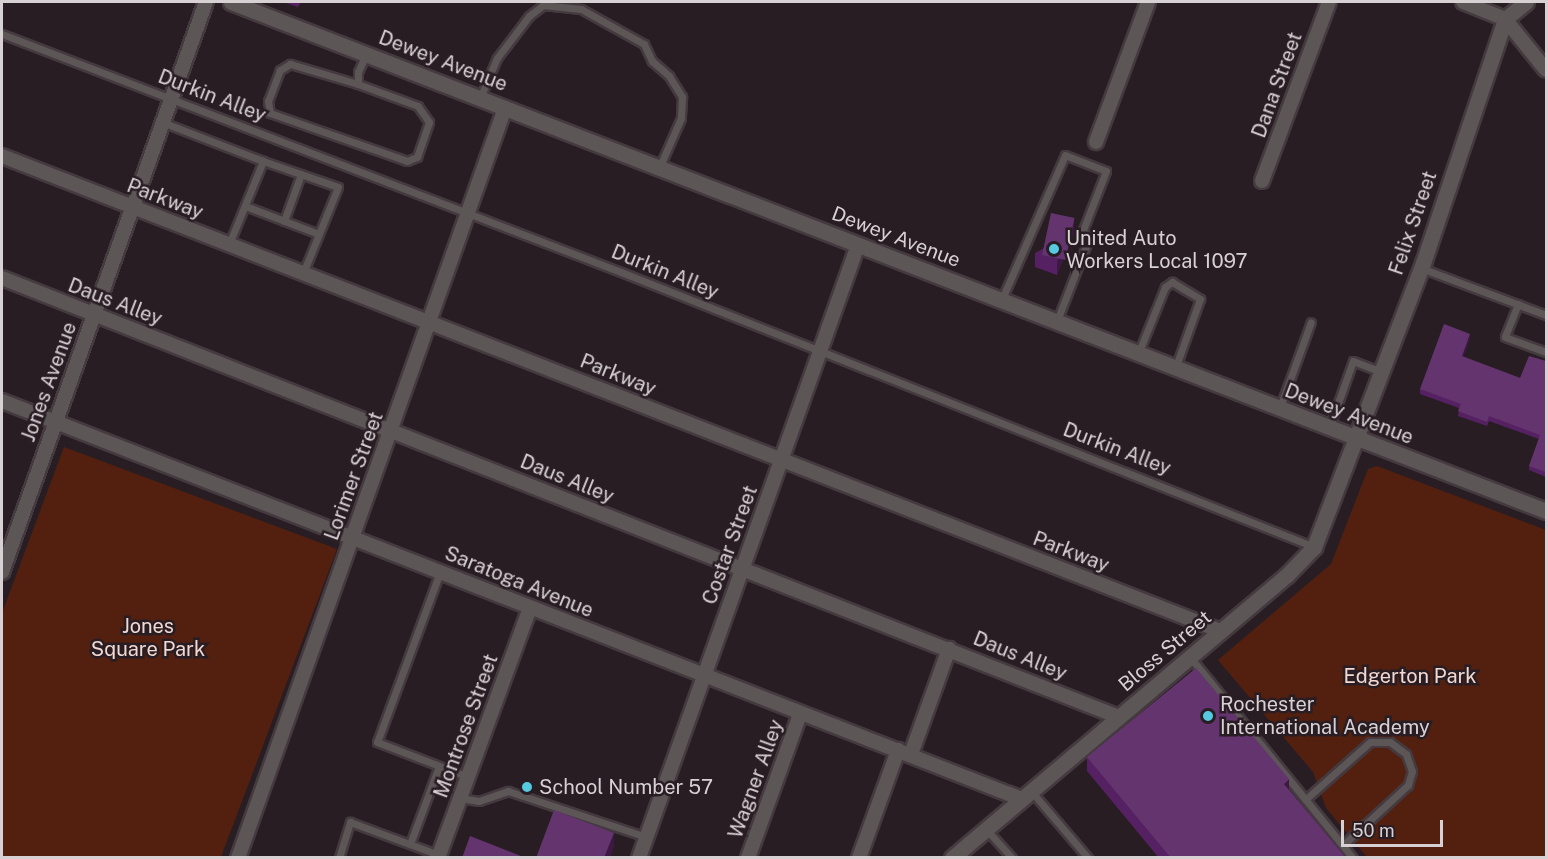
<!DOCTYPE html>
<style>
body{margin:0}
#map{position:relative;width:1548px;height:859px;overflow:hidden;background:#281d23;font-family:"Public Sans",sans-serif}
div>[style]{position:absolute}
.green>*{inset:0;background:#53200f}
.roads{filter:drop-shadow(2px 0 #443a3f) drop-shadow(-2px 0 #443a3f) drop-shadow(0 2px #443a3f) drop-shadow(0 -2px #443a3f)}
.service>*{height:7px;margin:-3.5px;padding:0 3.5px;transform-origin:3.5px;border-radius:3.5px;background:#5d5657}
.minor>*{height:14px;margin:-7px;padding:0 7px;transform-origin:7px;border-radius:7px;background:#5d5657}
.tertiary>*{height:15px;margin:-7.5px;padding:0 7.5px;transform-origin:7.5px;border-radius:7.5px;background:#5d5657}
.wall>*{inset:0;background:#562163}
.shaded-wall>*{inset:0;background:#3e1844}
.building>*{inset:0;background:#64346f;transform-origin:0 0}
.dots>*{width:16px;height:16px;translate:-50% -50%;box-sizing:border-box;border:3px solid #281d23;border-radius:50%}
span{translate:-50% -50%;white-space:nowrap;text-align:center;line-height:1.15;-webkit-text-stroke:5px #281d23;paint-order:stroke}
.street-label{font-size:20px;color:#d8d1d4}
.poi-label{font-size:20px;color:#d8d1d4}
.left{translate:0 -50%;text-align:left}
.park-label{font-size:20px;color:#f2d8d0}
.frame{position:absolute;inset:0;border:3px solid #d8d1d4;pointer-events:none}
.scale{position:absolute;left:1341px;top:820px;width:102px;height:27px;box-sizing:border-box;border:3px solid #d8d1d4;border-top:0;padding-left:8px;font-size:18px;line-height:21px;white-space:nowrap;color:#d8d1d4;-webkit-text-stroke:4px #281d23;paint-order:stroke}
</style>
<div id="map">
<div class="green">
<i style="clip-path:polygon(64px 447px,337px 549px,221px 857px,2px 857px,2px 613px)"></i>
<i style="clip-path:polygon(1377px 466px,1546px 530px,1546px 857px,1367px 857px,1326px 808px,1313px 772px,1218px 660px,1331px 564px,1368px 469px)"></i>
</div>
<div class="roads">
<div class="service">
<i style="left:2px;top:34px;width:663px;rotate:21.03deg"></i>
<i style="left:621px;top:272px;width:746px;rotate:21.64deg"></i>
<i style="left:358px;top:84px;width:71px;rotate:-163.6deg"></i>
<i style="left:290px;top:64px;width:12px;rotate:149deg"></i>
<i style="left:280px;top:70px;width:33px;rotate:111deg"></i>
<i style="left:268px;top:101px;width:12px;rotate:81deg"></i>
<i style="left:270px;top:113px;width:145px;rotate:19.3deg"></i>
<i style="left:407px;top:161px;width:11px;rotate:-22deg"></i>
<i style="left:417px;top:157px;width:37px;rotate:-71deg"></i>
<i style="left:429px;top:122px;width:19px;rotate:-125deg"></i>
<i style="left:418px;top:106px;width:64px;rotate:-159.9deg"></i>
<i style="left:358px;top:84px;width:12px;rotate:-90deg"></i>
<i style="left:358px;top:72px;width:20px;rotate:-66deg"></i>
<i style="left:480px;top:98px;width:43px;rotate:-67deg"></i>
<i style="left:497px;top:58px;width:53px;rotate:-52.7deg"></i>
<i style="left:529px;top:16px;width:18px;rotate:-38deg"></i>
<i style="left:543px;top:5px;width:38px;rotate:6deg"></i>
<i style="left:581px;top:9px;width:72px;rotate:29.1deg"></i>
<i style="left:644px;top:44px;width:19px;rotate:65deg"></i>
<i style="left:652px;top:61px;width:23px;rotate:41deg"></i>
<i style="left:669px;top:76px;width:25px;rotate:58deg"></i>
<i style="left:682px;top:97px;width:21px;rotate:93deg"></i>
<i style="left:681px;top:118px;width:55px;rotate:113.7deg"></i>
<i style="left:162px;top:122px;width:108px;rotate:21.1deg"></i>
<i style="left:245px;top:206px;width:79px;rotate:20.7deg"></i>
<i style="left:284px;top:221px;width:50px;rotate:-70.1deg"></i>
<i style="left:229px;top:244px;width:90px;rotate:-67.7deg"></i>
<i style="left:263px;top:161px;width:79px;rotate:19.1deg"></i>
<i style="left:338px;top:187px;width:93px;rotate:112.1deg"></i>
<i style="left:1421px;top:268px;width:134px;rotate:20.6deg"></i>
<i style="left:1001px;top:301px;width:159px;rotate:-66.3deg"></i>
<i style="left:1065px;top:155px;width:44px;rotate:21.3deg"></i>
<i style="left:1106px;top:171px;width:63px;rotate:111.3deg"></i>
<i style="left:1083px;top:230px;width:12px;rotate:66deg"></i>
<i style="left:1088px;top:241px;width:88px;rotate:111.3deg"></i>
<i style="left:1518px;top:304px;width:35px;rotate:112deg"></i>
<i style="left:1505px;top:337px;width:44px;rotate:20.1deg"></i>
<i style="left:1138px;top:354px;width:72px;rotate:-68.1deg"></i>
<i style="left:1165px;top:287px;width:9px;rotate:-36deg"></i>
<i style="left:1172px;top:282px;width:33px;rotate:31deg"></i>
<i style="left:1200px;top:299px;width:74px;rotate:109.7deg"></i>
<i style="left:1280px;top:407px;width:90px;rotate:-70deg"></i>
<i style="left:1329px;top:428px;width:71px;rotate:-70.3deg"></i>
<i style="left:1353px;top:361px;width:31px;rotate:21deg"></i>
<i style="left:440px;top:572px;width:181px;rotate:110.3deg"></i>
<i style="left:377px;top:742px;width:97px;rotate:21deg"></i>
<i style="left:1190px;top:657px;width:259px;rotate:51deg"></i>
<i style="left:1031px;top:791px;width:88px;rotate:49.6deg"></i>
<i style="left:460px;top:798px;width:19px;rotate:9deg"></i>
<i style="left:479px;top:801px;width:31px;rotate:-19deg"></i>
<i style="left:508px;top:791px;width:145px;rotate:18.4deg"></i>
<i style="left:1307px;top:798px;width:84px;rotate:-41.6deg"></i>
<i style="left:1370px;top:742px;width:20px"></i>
<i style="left:1390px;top:742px;width:20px;rotate:37deg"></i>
<i style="left:1406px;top:754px;width:18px;rotate:71deg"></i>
<i style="left:1412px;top:771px;width:15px;rotate:106deg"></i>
<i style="left:1408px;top:785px;width:88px;rotate:137.3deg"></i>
<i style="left:986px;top:829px;width:39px;rotate:48deg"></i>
<i style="left:410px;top:844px;width:83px;rotate:-69.6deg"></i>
<i style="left:339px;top:858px;width:38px;rotate:-73deg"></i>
<i style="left:350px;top:822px;width:95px;rotate:20.3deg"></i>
</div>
<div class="minor">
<i style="left:1463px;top:2px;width:45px;rotate:22deg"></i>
<i style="left:1505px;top:19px;width:65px;rotate:51.2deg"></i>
<i style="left:1096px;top:142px;width:149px;rotate:-69.6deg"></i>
<i style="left:2px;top:156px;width:1308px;rotate:21.29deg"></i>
<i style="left:1262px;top:181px;width:191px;rotate:-69.5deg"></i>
<i style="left:2px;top:278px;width:1200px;rotate:21.46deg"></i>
<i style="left:2px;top:401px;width:1095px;rotate:21.32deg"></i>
<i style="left:2px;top:572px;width:605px;rotate:-70.31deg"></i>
<i style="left:911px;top:754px;width:112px;rotate:-70.1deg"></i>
<i style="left:238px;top:858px;width:796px;rotate:-70.4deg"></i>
<i style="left:438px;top:858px;width:266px;rotate:-69.8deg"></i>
<i style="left:639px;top:858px;width:651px;rotate:-70.34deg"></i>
<i style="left:748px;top:858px;width:153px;rotate:-70.1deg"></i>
<i style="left:859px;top:858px;width:115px;rotate:-70.1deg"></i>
</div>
<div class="tertiary">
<i style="left:231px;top:2px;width:1410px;rotate:21.16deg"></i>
<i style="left:952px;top:858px;width:439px;rotate:-40.2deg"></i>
<i style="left:1287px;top:575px;width:39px;rotate:-46deg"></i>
<i style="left:1314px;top:547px;width:304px;rotate:-69deg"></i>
<i style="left:1423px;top:263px;width:257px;rotate:-71.4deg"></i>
<i style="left:1505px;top:19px;width:27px;rotate:-39deg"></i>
</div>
</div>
<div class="wall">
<i style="clip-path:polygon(283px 2px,301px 2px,298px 7px)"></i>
<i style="clip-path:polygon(1074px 232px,1057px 275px,1035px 267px,1035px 253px)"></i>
<i style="clip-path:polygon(1470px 338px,1463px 357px,1520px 378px,1546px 361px,1546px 477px,1529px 470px,1529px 466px,1539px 439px,1489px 421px,1487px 426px,1458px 416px,1459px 408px,1420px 394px,1420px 389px)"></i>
<i style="clip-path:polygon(1087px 757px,1289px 790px,1346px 858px,1159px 858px,1087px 771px)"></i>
</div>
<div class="shaded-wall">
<i style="clip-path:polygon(1074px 218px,1074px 232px,1057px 275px,1057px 262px)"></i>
<i style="clip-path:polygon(1470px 334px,1470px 338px,1462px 361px,1462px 356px)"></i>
<i style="clip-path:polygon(1289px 779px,1289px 793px,1284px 784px)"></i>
<i style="clip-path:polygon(614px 833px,614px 847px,610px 858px,604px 858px)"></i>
</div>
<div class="building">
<i style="left:1051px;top:213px;width:24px;height:43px;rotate:12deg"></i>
<i style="clip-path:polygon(1444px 324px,1470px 334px,1462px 356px,1520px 378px,1529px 356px,1546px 361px,1546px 472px,1529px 466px,1540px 435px,1489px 416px,1487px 422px,1458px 411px,1461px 404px,1420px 389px)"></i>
<i style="clip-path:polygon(1196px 668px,1289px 779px,1284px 784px,1346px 858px,1171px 858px,1087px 757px)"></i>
<i style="clip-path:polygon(554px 810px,614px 833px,604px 858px,536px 858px)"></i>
<i style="clip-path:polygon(470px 836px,526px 858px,462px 858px)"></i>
</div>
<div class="dots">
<i style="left:1054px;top:249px;background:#56c9e0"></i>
<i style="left:1208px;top:716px;background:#56c9e0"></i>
<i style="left:527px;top:787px;background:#56c9e0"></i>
</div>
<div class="street-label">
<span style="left:443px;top:61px;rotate:21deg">Dewey Avenue</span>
<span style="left:1277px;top:85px;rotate:-70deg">Dana Street</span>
<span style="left:212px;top:96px;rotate:21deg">Durkin Alley</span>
<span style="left:165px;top:199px;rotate:21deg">Parkway</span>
<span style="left:1413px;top:223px;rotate:-71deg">Felix Street</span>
<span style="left:896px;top:237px;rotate:21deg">Dewey Avenue</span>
<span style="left:665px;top:272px;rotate:22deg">Durkin Alley</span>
<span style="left:115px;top:302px;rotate:21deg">Daus Alley</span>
<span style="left:618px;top:375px;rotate:22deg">Parkway</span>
<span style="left:49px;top:382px;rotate:-70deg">Jones Avenue</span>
<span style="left:1349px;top:414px;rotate:21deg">Dewey Avenue</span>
<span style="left:1117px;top:449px;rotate:21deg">Durkin Alley</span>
<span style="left:354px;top:476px;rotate:-70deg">Lorimer Street</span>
<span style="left:567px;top:479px;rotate:22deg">Daus Alley</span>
<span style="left:730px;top:545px;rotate:-70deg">Costar Street</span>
<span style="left:1071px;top:552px;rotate:21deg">Parkway</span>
<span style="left:519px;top:582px;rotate:22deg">Saratoga Avenue</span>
<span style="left:1165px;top:651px;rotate:-40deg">Bloss Street</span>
<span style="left:1020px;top:656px;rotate:22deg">Daus Alley</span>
<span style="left:466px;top:726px;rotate:-70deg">Montrose Street</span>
<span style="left:756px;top:779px;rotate:-70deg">Wagner Alley</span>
</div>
<div class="poi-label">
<span class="left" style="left:1066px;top:250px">United Auto<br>Workers Local 1097</span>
<span class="left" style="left:1220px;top:716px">Rochester<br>International Academy</span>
<span class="left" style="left:539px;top:787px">School Number 57</span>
</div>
<div class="park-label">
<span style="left:148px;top:638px">Jones<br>Square Park</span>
<span style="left:1410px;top:676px">Edgerton Park</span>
</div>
<div class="frame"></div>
<div class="scale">50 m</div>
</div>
